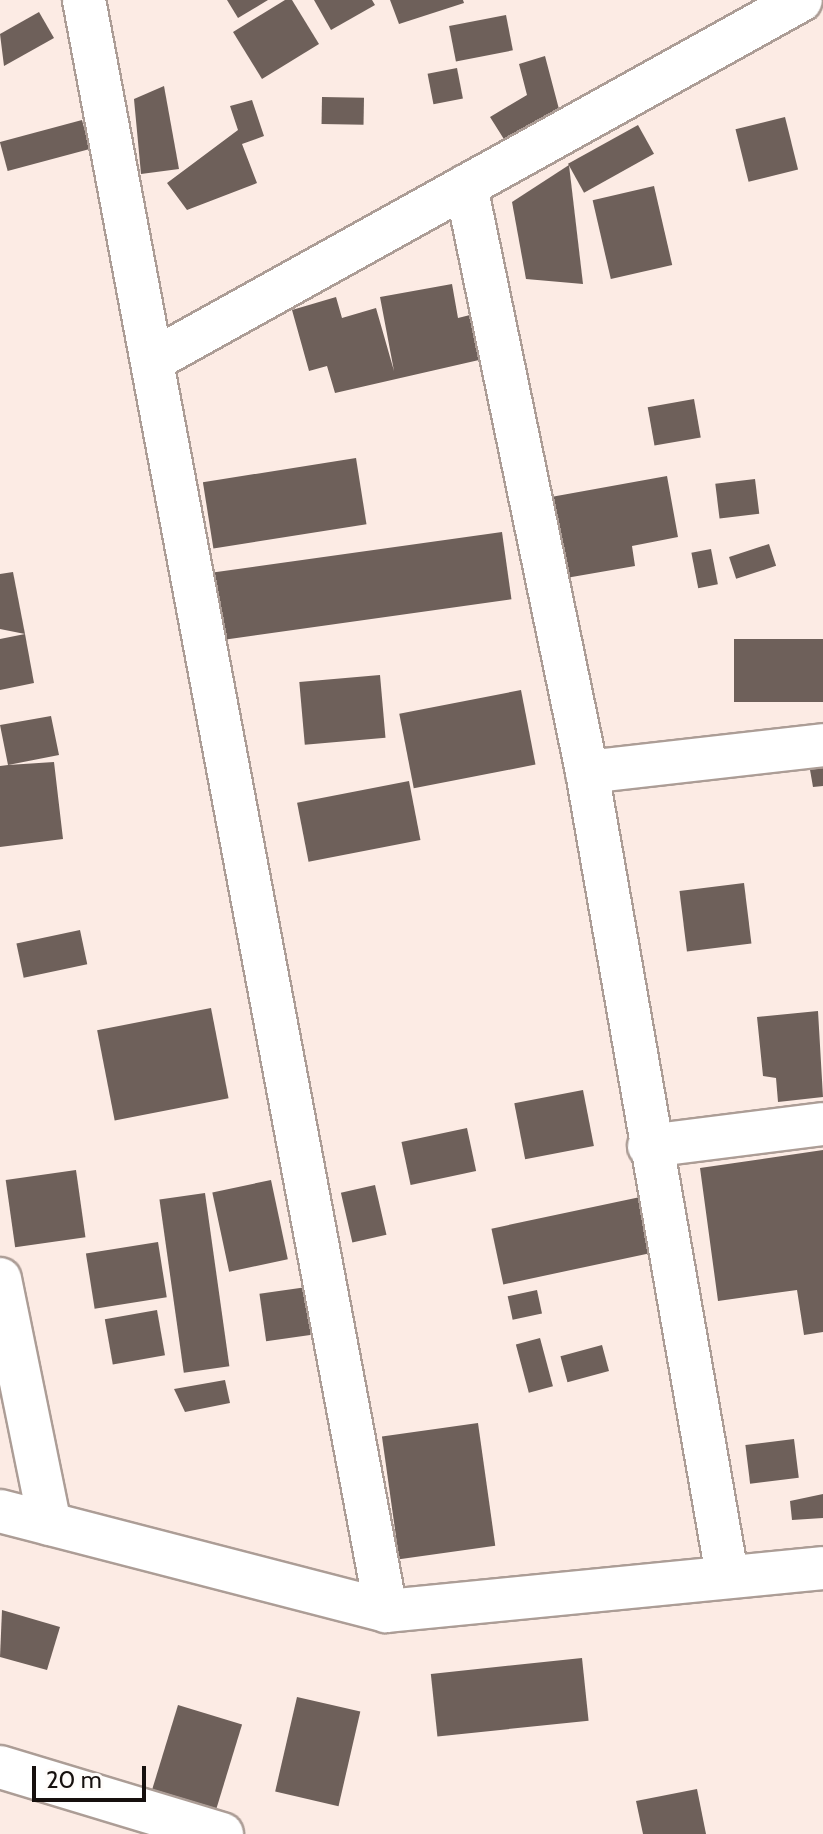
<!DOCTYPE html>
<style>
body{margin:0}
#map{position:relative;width:823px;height:1834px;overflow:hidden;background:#fcebe4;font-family:Cabin,sans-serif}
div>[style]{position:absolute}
.building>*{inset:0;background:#6e605a;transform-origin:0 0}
.roads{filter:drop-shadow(2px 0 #ac9d96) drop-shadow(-2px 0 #ac9d96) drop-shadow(0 2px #ac9d96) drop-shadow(0 -2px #ac9d96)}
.minor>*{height:42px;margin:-21px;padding:0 21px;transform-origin:21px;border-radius:21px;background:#fff}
span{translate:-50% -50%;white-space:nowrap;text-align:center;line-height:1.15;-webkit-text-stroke:6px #fffcfa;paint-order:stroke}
.scale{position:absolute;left:32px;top:1766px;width:114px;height:36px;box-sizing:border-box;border:4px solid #16100e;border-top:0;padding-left:10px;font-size:24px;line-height:28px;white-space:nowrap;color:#16100e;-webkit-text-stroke:6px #fffcfa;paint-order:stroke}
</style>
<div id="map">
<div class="building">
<i style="clip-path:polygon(227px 0,268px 0,238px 18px)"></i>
<i style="clip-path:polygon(285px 0,292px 0,319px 44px,262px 79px,233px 32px)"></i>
<i style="clip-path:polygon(314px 0,372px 0,375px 5px,331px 30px)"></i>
<i style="clip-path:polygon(390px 0,463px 0,464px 3px,399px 24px)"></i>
<i style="clip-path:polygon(39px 12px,54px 38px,4px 66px,0 34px)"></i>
<i style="left:506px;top:15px;width:36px;height:58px;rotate:79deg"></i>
<i style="clip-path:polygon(545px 56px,560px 113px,507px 144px,490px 117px,527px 95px,519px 64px)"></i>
<i style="left:457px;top:68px;width:31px;height:30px;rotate:79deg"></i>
<i style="clip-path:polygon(164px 86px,179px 169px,141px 174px,134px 99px)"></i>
<i style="left:322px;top:97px;width:42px;height:27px;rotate:1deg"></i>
<i style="clip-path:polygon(252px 100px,264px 136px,242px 144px,257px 183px,187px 210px,167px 183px,238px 130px,230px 106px)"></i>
<i style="left:785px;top:117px;width:54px;height:51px;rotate:76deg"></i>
<i style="left:82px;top:120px;width:30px;height:85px;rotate:75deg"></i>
<i style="left:638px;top:125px;width:33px;height:80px;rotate:61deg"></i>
<i style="clip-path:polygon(569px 165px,583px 284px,526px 279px,512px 202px)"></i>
<i style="left:654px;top:186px;width:81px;height:63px;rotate:77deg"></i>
<i style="clip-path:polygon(452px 284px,458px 318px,470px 315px,479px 360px,335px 393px,327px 366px,309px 371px,292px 310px,336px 297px,342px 318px,376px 308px,394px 371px,380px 297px)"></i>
<i style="left:694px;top:399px;width:39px;height:47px;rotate:80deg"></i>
<i style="left:356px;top:458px;width:67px;height:155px;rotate:81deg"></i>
<i style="clip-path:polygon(667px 476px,678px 537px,632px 546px,635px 566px,566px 578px,551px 497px)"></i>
<i style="left:755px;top:479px;width:35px;height:40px;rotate:83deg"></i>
<i style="left:502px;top:532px;width:68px;height:290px;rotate:82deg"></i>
<i style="left:769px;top:544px;width:23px;height:42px;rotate:72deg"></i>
<i style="left:711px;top:549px;width:36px;height:20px;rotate:79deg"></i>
<i style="clip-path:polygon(13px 572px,25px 634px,0 629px,0 574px)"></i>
<i style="clip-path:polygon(25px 634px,34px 683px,0 690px,0 639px)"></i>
<i style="left:823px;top:639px;width:63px;height:89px;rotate:90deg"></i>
<i style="left:380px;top:675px;width:63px;height:81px;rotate:85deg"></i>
<i style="left:521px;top:690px;width:76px;height:124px;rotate:79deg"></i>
<i style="clip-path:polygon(51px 716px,59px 755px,8px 765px,54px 762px,63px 839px,0 847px,0 766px,8px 765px,0 725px)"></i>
<i style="clip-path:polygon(823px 762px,823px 786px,813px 787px,809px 764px)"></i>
<i style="left:409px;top:781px;width:60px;height:114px;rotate:79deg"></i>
<i style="left:744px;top:883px;width:61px;height:65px;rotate:83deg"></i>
<i style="left:80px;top:930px;width:35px;height:65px;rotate:78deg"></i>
<i style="left:211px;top:1008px;width:92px;height:116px;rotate:79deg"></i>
<i style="clip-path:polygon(818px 1011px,823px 1097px,778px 1102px,776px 1078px,763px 1076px,757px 1017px)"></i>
<i style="left:583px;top:1090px;width:57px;height:70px;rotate:79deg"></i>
<i style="left:467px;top:1128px;width:44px;height:67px;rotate:78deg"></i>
<i style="clip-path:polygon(823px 1150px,823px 1332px,804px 1335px,797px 1290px,718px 1301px,700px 1168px)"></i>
<i style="left:76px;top:1170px;width:68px;height:71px;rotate:82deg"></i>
<i style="left:271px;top:1180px;width:81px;height:60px;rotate:78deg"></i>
<i style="left:375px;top:1185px;width:51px;height:35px;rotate:77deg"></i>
<i style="left:205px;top:1193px;width:175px;height:46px;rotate:82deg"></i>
<i style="left:645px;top:1196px;width:57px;height:157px;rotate:78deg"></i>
<i style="left:158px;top:1242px;width:56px;height:73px;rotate:81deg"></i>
<i style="left:307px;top:1287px;width:48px;height:48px;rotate:82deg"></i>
<i style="left:537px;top:1290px;width:24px;height:30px;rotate:78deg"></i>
<i style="left:157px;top:1310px;width:46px;height:53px;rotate:80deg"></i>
<i style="left:540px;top:1338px;width:50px;height:25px;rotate:75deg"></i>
<i style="left:602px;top:1345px;width:27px;height:43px;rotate:75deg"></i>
<i style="clip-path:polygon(225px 1380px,230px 1403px,185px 1412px,174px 1389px)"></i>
<i style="left:478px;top:1423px;width:124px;height:97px;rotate:82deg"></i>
<i style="left:794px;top:1439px;width:39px;height:49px;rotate:83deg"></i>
<i style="clip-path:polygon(823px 1494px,823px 1518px,792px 1520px,790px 1501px)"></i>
<i style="clip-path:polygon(2px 1610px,60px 1627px,47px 1670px,0 1657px)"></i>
<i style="left:582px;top:1658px;width:63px;height:152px;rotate:84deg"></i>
<i style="left:297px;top:1697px;width:65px;height:97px;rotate:13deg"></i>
<i style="left:178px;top:1705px;width:67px;height:90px;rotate:17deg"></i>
<i style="clip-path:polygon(697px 1789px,706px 1834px,643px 1834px,636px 1801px)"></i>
</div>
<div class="roads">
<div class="minor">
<i style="left:84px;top:0;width:1639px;rotate:79.38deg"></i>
<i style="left:466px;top:186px;width:598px;rotate:78.33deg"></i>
<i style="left:587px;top:772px;width:815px;rotate:80.11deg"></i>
<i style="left:153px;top:360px;width:741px;rotate:-29.05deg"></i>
<i style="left:587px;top:772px;width:238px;rotate:-6.5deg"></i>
<i style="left:649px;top:1146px;width:175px;rotate:-7.2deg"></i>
<i style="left:0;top:1279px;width:250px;rotate:78.5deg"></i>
<i style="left:0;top:1511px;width:399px;rotate:14.5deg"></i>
<i style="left:386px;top:1611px;width:439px;rotate:-5.6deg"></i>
<i style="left:0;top:1767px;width:232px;rotate:16.8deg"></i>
</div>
</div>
<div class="scale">20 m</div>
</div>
